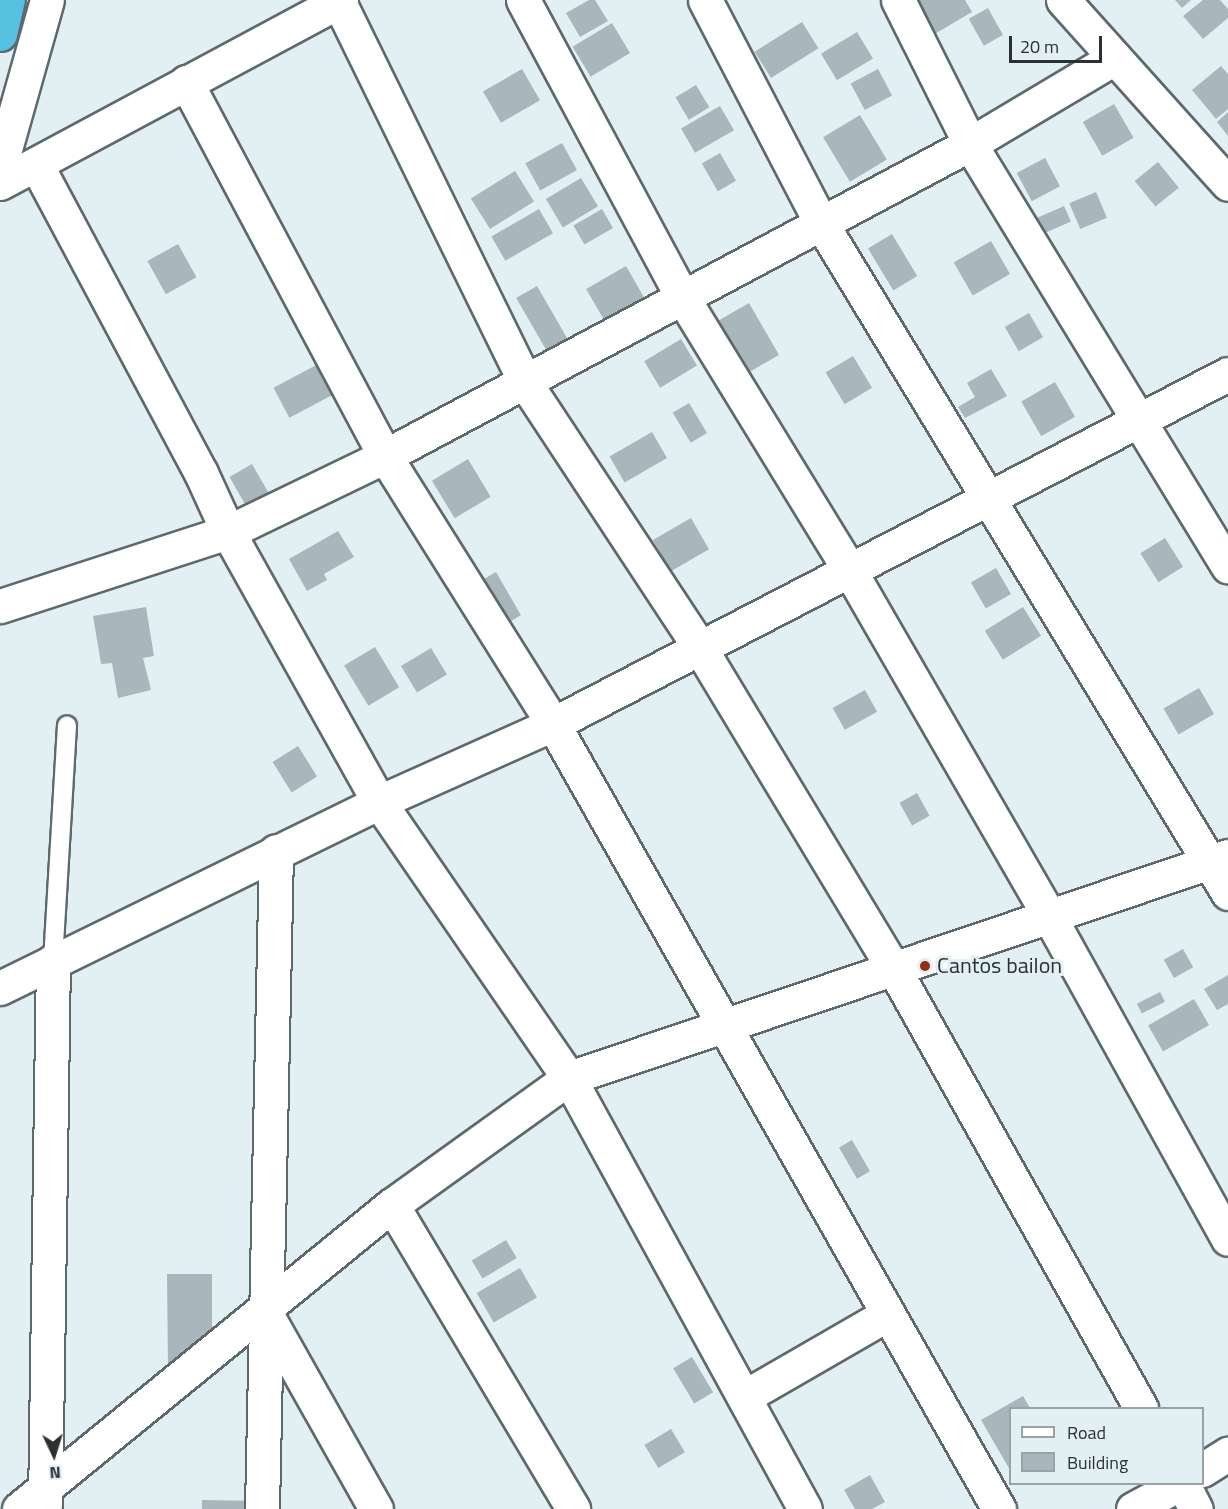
<!DOCTYPE html>
<style>
body{margin:0}
#map{position:relative;width:1228px;height:1509px;overflow:hidden;background:#e2f0f4;font-family:"Titillium Web",sans-serif}
div>[style]{position:absolute}
.building>*{inset:0;background:#a9b6bb;transform-origin:0 0}
.roads{filter:drop-shadow(2px 0 #5d696d) drop-shadow(-2px 0 #5d696d) drop-shadow(0 2px #5d696d) drop-shadow(0 -2px #5d696d)}
.lane>*{height:18px;margin:-9px;padding:0 9px;transform-origin:9px;border-radius:9px;background:#fff}
.street>*{height:33px;margin:-16.5px;padding:0 16.5px;transform-origin:16.5px;border-radius:16.5px;background:#fff}
.highway>*{height:33px;margin:-16.5px;padding:0 16.5px;transform-origin:16.5px;border-radius:16.5px;background:#56c1e1}
.dots>*{width:16px;height:16px;translate:-50% -50%;box-sizing:border-box;border:3px solid #e2f0f4;border-radius:50%}
span{translate:-50% -50%;white-space:nowrap;text-align:center;line-height:1.15;-webkit-text-stroke:6px #e2f0f4;paint-order:stroke}
.poi-label{font-size:22px;color:#2b3031}
.left{translate:0 -50%;text-align:left}
.legend{position:absolute;left:1009px;top:1407px;width:195px;height:78px;box-sizing:border-box;background:#e2f0f4;border:2px solid #99a3a6;margin:0;padding:8px 10px;list-style:none;font-size:18px;color:#2b3031}
.legend li{display:flex;align-items:center;gap:12px;height:30px}
.legend b{width:30px;border:2px solid #99a3a6}
.north{position:absolute;left:24px;top:1425px;width:60px;height:60px;-webkit-text-stroke:4px #e2f0f4;paint-order:stroke;rotate:176deg;font-size:16px;font-weight:700;line-height:24px;text-align:center;color:#2b3031}
.north::after{content:'';display:block;margin:auto;width:21px;height:27px;background:#2b3031;clip-path:polygon(50% 0,100% 100%,50% 72%,0 100%)}
.scale{position:absolute;left:1009px;top:36px;width:93px;height:27px;box-sizing:border-box;border:3px solid #2b3031;border-top:0;padding-left:8px;font-size:18px;line-height:21px;white-space:nowrap;color:#2b3031;-webkit-text-stroke:4px #e2f0f4;paint-order:stroke}
</style>
<div id="map">
<div class="building">
<i style="clip-path:polygon(589px 0,595px 0,608px 21px,580px 37px,566px 13px)"></i>
<i style="clip-path:polygon(913px 0,965px 0,972px 12px,933px 35px)"></i>
<i style="clip-path:polygon(1175px 0,1191px 0,1182px 8px)"></i>
<i style="clip-path:polygon(1203px 0,1220px 0,1228px 9px,1228px 18px,1203px 39px,1183px 16px)"></i>
<i style="left:988px;top:8px;width:31px;height:22px;rotate:61deg"></i>
<i style="left:802px;top:22px;width:31px;height:56px;rotate:58deg"></i>
<i style="left:612px;top:23px;width:35px;height:46px;rotate:59deg"></i>
<i style="left:857px;top:32px;width:31px;height:42px;rotate:59deg"></i>
<i style="clip-path:polygon(1221px 66px,1228px 74px,1228px 109px,1216px 119px,1192px 90px)"></i>
<i style="left:522px;top:69px;width:36px;height:45px;rotate:60deg"></i>
<i style="left:878px;top:69px;width:30px;height:31px;rotate:62deg"></i>
<i style="left:696px;top:85px;width:26px;height:24px;rotate:59deg"></i>
<i style="left:1114px;top:104px;width:39px;height:36px;rotate:60deg"></i>
<i style="left:720px;top:106px;width:28px;height:45px;rotate:60deg"></i>
<i style="clip-path:polygon(1228px 112px,1228px 136px,1217px 122px)"></i>
<i style="left:860px;top:115px;width:52px;height:43px;rotate:59deg"></i>
<i style="left:562px;top:143px;width:31px;height:42px;rotate:61deg"></i>
<i style="left:720px;top:153px;width:32px;height:21px;rotate:60deg"></i>
<i style="left:1045px;top:158px;width:32px;height:32px;rotate:62deg"></i>
<i style="left:1158px;top:162px;width:33px;height:30px;rotate:51deg"></i>
<i style="left:515px;top:171px;width:36px;height:52px;rotate:58deg"></i>
<i style="left:581px;top:178px;width:33px;height:41px;rotate:59deg"></i>
<i style="left:1096px;top:192px;width:28px;height:29px;rotate:67deg"></i>
<i style="left:1064px;top:206px;width:17px;height:34px;rotate:66deg"></i>
<i style="left:539px;top:209px;width:28px;height:55px;rotate:60deg"></i>
<i style="left:602px;top:209px;width:22px;height:33px;rotate:60deg"></i>
<i style="left:892px;top:234px;width:49px;height:28px;rotate:59deg"></i>
<i style="left:991px;top:241px;width:38px;height:43px;rotate:60deg"></i>
<i style="left:178px;top:244px;width:38px;height:35px;rotate:61deg"></i>
<i style="left:626px;top:266px;width:36px;height:46px;rotate:60deg"></i>
<i style="left:537px;top:286px;width:73px;height:24px;rotate:60deg"></i>
<i style="left:749px;top:303px;width:60px;height:38px;rotate:60deg"></i>
<i style="left:1029px;top:313px;width:28px;height:28px;rotate:60deg"></i>
<i style="left:681px;top:339px;width:31px;height:43px;rotate:59deg"></i>
<i style="left:853px;top:356px;width:37px;height:32px;rotate:59deg"></i>
<i style="left:322px;top:362px;width:34px;height:55px;rotate:62deg"></i>
<i style="clip-path:polygon(991px 369px,1007px 396px,965px 418px,958px 407px,975px 397px,967px 383px)"></i>
<i style="left:1055px;top:382px;width:40px;height:39px;rotate:60deg"></i>
<i style="left:689px;top:403px;width:35px;height:19px;rotate:59deg"></i>
<i style="left:652px;top:432px;width:30px;height:49px;rotate:60deg"></i>
<i style="left:468px;top:459px;width:44px;height:42px;rotate:59deg"></i>
<i style="left:252px;top:464px;width:34px;height:26px;rotate:60deg"></i>
<i style="left:691px;top:518px;width:36px;height:44px;rotate:60deg"></i>
<i style="clip-path:polygon(338px 531px,354px 557px,324px 574px,327px 580px,307px 591px,289px 559px)"></i>
<i style="left:1165px;top:538px;width:34px;height:29px;rotate:58deg"></i>
<i style="left:996px;top:568px;width:30px;height:29px;rotate:60deg"></i>
<i style="left:496px;top:572px;width:50px;height:27px;rotate:60deg"></i>
<i style="clip-path:polygon(146px 607px,154px 656px,143px 658px,151px 690px,118px 698px,112px 663px,101px 664px,93px 616px)"></i>
<i style="left:1023px;top:607px;width:34px;height:45px;rotate:58deg"></i>
<i style="left:375px;top:647px;width:47px;height:36px;rotate:59deg"></i>
<i style="left:431px;top:648px;width:31px;height:35px;rotate:59deg"></i>
<i style="left:1199px;top:688px;width:30px;height:41px;rotate:60deg"></i>
<i style="left:865px;top:690px;width:25px;height:37px;rotate:61deg"></i>
<i style="left:298px;top:746px;width:36px;height:30px;rotate:58deg"></i>
<i style="left:917px;top:793px;width:26px;height:20px;rotate:61deg"></i>
<i style="left:1183px;top:949px;width:21px;height:22px;rotate:61deg"></i>
<i style="clip-path:polygon(1228px 975px,1228px 1004px,1217px 1010px,1204px 989px)"></i>
<i style="left:1160px;top:992px;width:11px;height:26px;rotate:63deg"></i>
<i style="left:1194px;top:999px;width:30px;height:53px;rotate:60deg"></i>
<i style="left:852px;top:1140px;width:36px;height:15px;rotate:60deg"></i>
<i style="left:506px;top:1240px;width:21px;height:40px;rotate:59deg"></i>
<i style="left:520px;top:1268px;width:34px;height:50px;rotate:60deg"></i>
<i style="clip-path:polygon(167px 1274px,212px 1274px,212px 1337px,168px 1368px)"></i>
<i style="left:692px;top:1357px;width:41px;height:22px;rotate:59deg"></i>
<i style="clip-path:polygon(1023px 1396px,1030px 1408px,1010px 1408px,1010px 1470px,981px 1420px)"></i>
<i style="left:671px;top:1429px;width:27px;height:31px;rotate:59deg"></i>
<i style="clip-path:polygon(870px 1475px,885px 1502px,872px 1509px,855px 1509px,844px 1490px)"></i>
<i style="left:202px;top:1500px;width:47px;height:9px;rotate:1deg"></i>
</div>
<div class="roads">
<div class="lane">
<i style="left:53px;top:961px;width:236px;rotate:-86.6deg"></i>
</div>
<div class="street">
<i style="left:338px;top:0;width:428px;rotate:63.9deg"></i>
<i style="left:526px;top:384px;width:316px;rotate:56.6deg"></i>
<i style="left:700px;top:648px;width:375px;rotate:58.9deg"></i>
<i style="left:894px;top:969px;width:504px;rotate:60.64deg"></i>
<i style="left:523px;top:0;width:340px;rotate:61.8deg"></i>
<i style="left:684px;top:300px;width:318px;rotate:58.5deg"></i>
<i style="left:850px;top:571px;width:398px;rotate:60deg"></i>
<i style="left:1049px;top:916px;width:369px;rotate:61deg"></i>
<i style="left:705px;top:0;width:251px;rotate:62.5deg"></i>
<i style="left:821px;top:223px;width:784px;rotate:58.72deg"></i>
<i style="left:898px;top:0;width:161px;rotate:63.4deg"></i>
<i style="left:970px;top:144px;width:495px;rotate:58.6deg"></i>
<i style="left:1063px;top:0;width:247px;rotate:48.1deg"></i>
<i style="left:186px;top:82px;width:424px;rotate:62deg"></i>
<i style="left:385px;top:456px;width:316px;rotate:57.9deg"></i>
<i style="left:553px;top:724px;width:903px;rotate:60.4deg"></i>
<i style="left:37px;top:166px;width:348px;rotate:61.9deg"></i>
<i style="left:201px;top:473px;width:65px;rotate:65.4deg"></i>
<i style="left:228px;top:532px;width:309px;rotate:60.8deg"></i>
<i style="left:379px;top:802px;width:335px;rotate:55.5deg"></i>
<i style="left:569px;top:1078px;width:491px;rotate:61.3deg"></i>
<i style="left:0;top:167px;width:173px;rotate:-74.3deg"></i>
<i style="left:0;top:183px;width:387px;rotate:-28.2deg"></i>
<i style="left:0;top:606px;width:240px;rotate:-18deg"></i>
<i style="left:228px;top:532px;width:174px;rotate:-25.8deg"></i>
<i style="left:385px;top:456px;width:663px;rotate:-28.07deg"></i>
<i style="left:970px;top:144px;width:168px;rotate:-30.8deg"></i>
<i style="left:0;top:988px;width:422px;rotate:-26.1deg"></i>
<i style="left:379px;top:802px;width:191px;rotate:-24.1deg"></i>
<i style="left:553px;top:724px;width:760px;rotate:-27.41deg"></i>
<i style="left:392px;top:1205px;width:354px;rotate:59.2deg"></i>
<i style="left:265px;top:1312px;width:226px;rotate:60.6deg"></i>
<i style="left:744px;top:1397px;width:166px;rotate:-30deg"></i>
<i style="left:1202px;top:1470px;width:31px;rotate:-32deg"></i>
<i style="left:1183px;top:1484px;width:28px;rotate:63deg"></i>
<i style="left:45px;top:1504px;width:543px;rotate:-89.16deg"></i>
<i style="left:19px;top:1509px;width:481px;rotate:-39.2deg"></i>
<i style="left:392px;top:1205px;width:218px;rotate:-35.7deg"></i>
<i style="left:569px;top:1078px;width:695px;rotate:-18.62deg"></i>
<i style="left:262px;top:1509px;width:658px;rotate:-88.78deg"></i>
<i style="left:1133px;top:1509px;width:52px;rotate:-28.5deg"></i>
</div>
<div class="highway">
<i style="left:0;top:34px;width:35px;rotate:-77deg"></i>
</div>
</div>
<div class="dots">
<i style="left:925px;top:966px;background:#962f12"></i>
</div>
<div class="poi-label">
<span class="left" style="left:937px;top:966px">Cantos bailon</span>
</div>
<ul class="legend">
<li><b style="height:8px;background:#fff"></b>Road</li>
<li><b style="height:16px;background:#a9b6bb"></b>Building</li>
</ul>
<div class="north">N</div>
<div class="scale">20 m</div>
</div>
